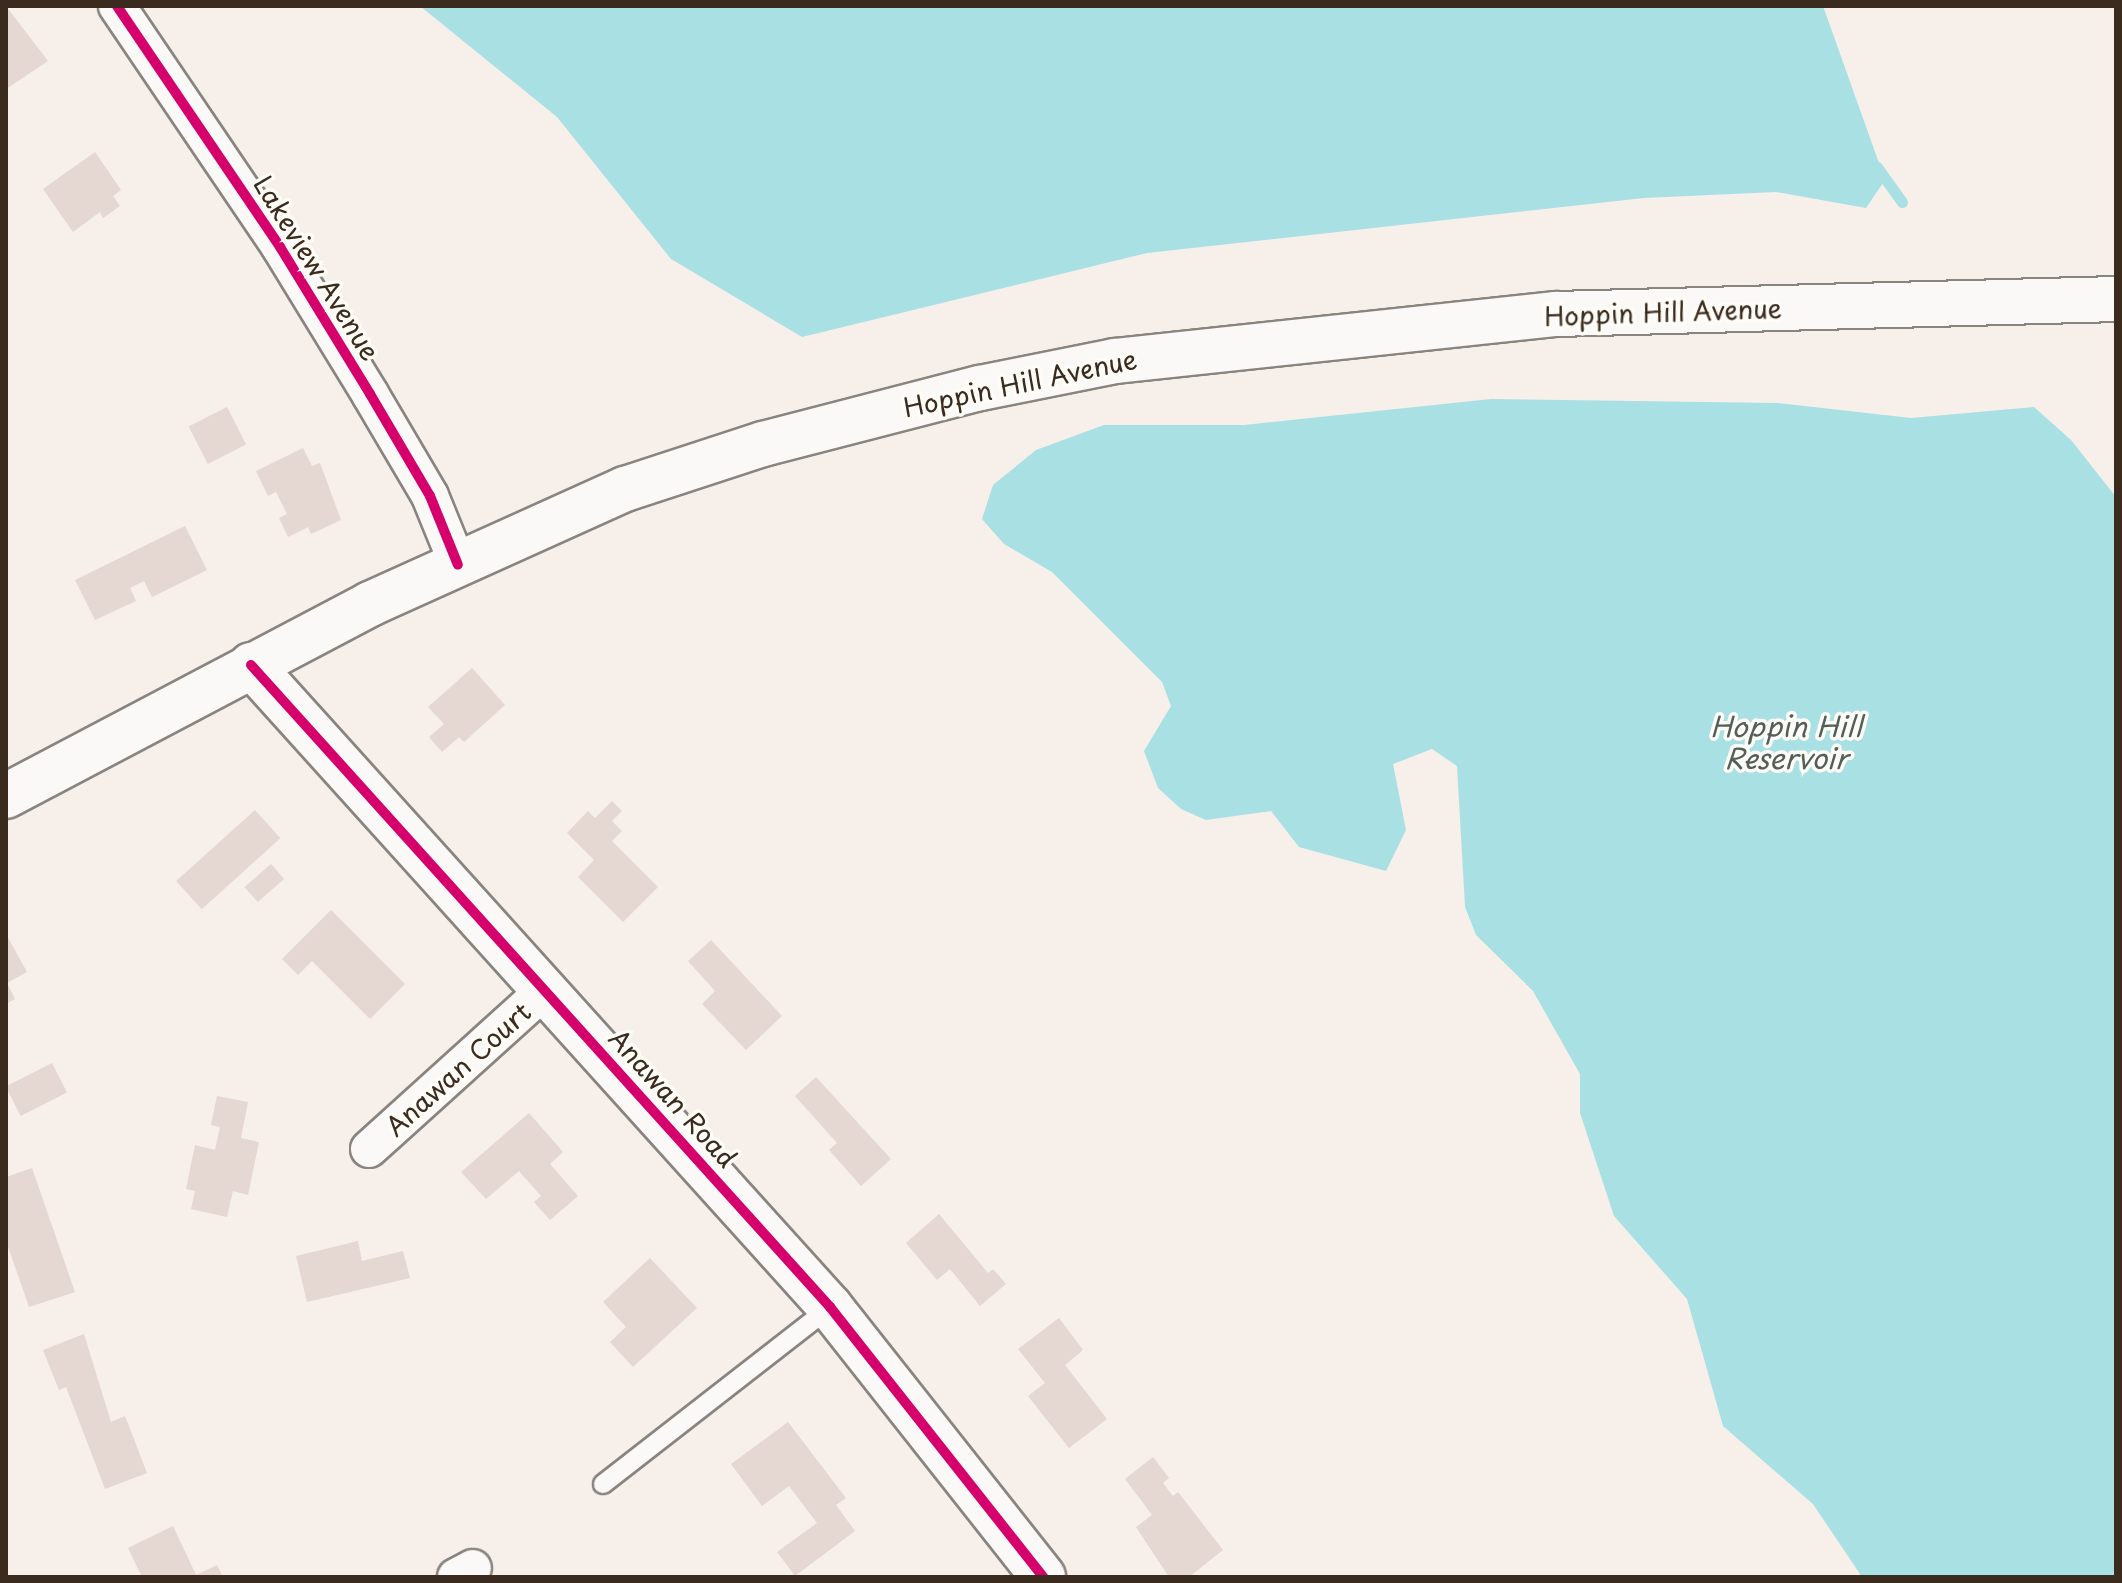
<!DOCTYPE html>
<style>
body{margin:0}
#map{position:relative;width:2122px;height:1583px;overflow:hidden;background:#f6efea;font-family:"Playpen Sans",sans-serif}
div>[style]{position:absolute}
.water>*{inset:0;background:#a9e0e4}
.stream>*{height:11px;margin:-5.5px;padding:0 5.5px;transform-origin:5.5px;border-radius:5.5px;background:#a9e0e4}
.building>*{inset:0;background:#e5d7d1;transform-origin:0 0}
.roads{filter:drop-shadow(2px 0 #8a847f) drop-shadow(-2px 0 #8a847f) drop-shadow(0 2px #8a847f) drop-shadow(0 -2px #8a847f)}
.lane>*{height:18px;margin:-9px;padding:0 9px;transform-origin:9px;border-radius:9px;background:#faf9f7}
.street>*{height:36px;margin:-18px;padding:0 18px;transform-origin:18px;border-radius:18px;background:#faf9f7}
.secondary>*{height:44px;margin:-22px;padding:0 22px;transform-origin:22px;border-radius:22px;background:#faf9f7}
.cycleway>*{height:10px;margin:-5px;padding:0 5px;transform-origin:5px;border-radius:5px;background:#d6006c}
span{translate:-50% -50%;white-space:nowrap;text-align:center;line-height:1.15;-webkit-text-stroke:7px #fdfcf7;paint-order:stroke}
.street-label{font-size:26px;color:#3b2a1e}
.water-label{font-size:28px;color:#525f59;font-style:italic}
.frame{position:absolute;inset:0;border:8px solid #3b2a1e;pointer-events:none}
</style>
<div id="map">
<div class="water">
<i style="clip-path:polygon(420px 6px,1823px 6px,1885px 180px,1866px 208px,1776px 192px,1644px 198px,1147px 253px,802px 337px,671px 259px,557px 117px)"></i>
<i style="clip-path:polygon(1491px 399px,1777px 403px,1911px 418px,2034px 407px,2071px 440px,2116px 497px,2116px 1577px,1862px 1577px,1813px 1504px,1723px 1426px,1687px 1299px,1614px 1216px,1580px 1113px,1580px 1074px,1533px 991px,1476px 935px,1465px 907px,1457px 766px,1432px 749px,1393px 764px,1406px 830px,1386px 871px,1299px 847px,1271px 811px,1206px 820px,1181px 809px,1158px 788px,1144px 751px,1171px 706px,1162px 682px,1052px 572px,1004px 544px,982px 519px,993px 485px,1036px 450px,1104px 425px,1244px 425px)"></i>
</div>
<div class="stream">
<i style="left:1877px;top:167px;width:43px;rotate:54.5deg"></i>
</div>
<div class="building">
<i style="clip-path:polygon(6px 6px,48px 61px,6px 89px)"></i>
<i style="clip-path:polygon(95px 152px,121px 190px,113px 196px,120px 206px,103px 218px,100px 212px,73px 232px,43px 189px)"></i>
<i style="left:227px;top:407px;width:42px;height:43px;rotate:63deg"></i>
<i style="clip-path:polygon(303px 448px,312px 466px,320px 463px,341px 520px,311px 534px,308px 527px,288px 537px,279px 518px,287px 514px,276px 492px,268px 496px,256px 471px)"></i>
<i style="clip-path:polygon(185px 526px,207px 570px,152px 597px,144px 581px,130px 588px,136px 601px,95px 620px,75px 580px)"></i>
<i style="clip-path:polygon(472px 668px,505px 705px,464px 742px,459px 737px,442px 752px,429px 737px,444px 724px,428px 707px)"></i>
<i style="clip-path:polygon(612px 801px,622px 811px,612px 821px,622px 831px,612px 841px,658px 887px,623px 922px,578px 877px,594px 860px,567px 833px,588px 811px,595px 818px)"></i>
<i style="left:255px;top:810px;width:38px;height:106px;rotate:48deg"></i>
<i style="left:271px;top:864px;width:20px;height:35px;rotate:49deg"></i>
<i style="clip-path:polygon(331px 910px,405px 984px,370px 1019px,312px 961px,298px 975px,282px 959px)"></i>
<i style="clip-path:polygon(6px 934px,27px 972px,7px 983px,15px 999px,6px 1004px)"></i>
<i style="clip-path:polygon(711px 940px,782px 1016px,746px 1050px,702px 1004px,715px 991px,688px 961px)"></i>
<i style="left:52px;top:1063px;width:33px;height:52px;rotate:63deg"></i>
<i style="clip-path:polygon(816px 1077px,891px 1159px,861px 1186px,829px 1150px,837px 1143px,795px 1096px)"></i>
<i style="clip-path:polygon(217px 1096px,248px 1102px,241px 1138px,259px 1142px,248px 1195px,233px 1191px,227px 1217px,191px 1209px,195px 1191px,186px 1189px,195px 1145px,215px 1150px,220px 1127px,211px 1125px)"></i>
<i style="clip-path:polygon(529px 1113px,563px 1152px,550px 1164px,578px 1196px,550px 1220px,534px 1202px,541px 1196px,519px 1171px,486px 1199px,461px 1172px)"></i>
<i style="clip-path:polygon(32px 1168px,75px 1292px,29px 1307px,6px 1241px,6px 1177px)"></i>
<i style="clip-path:polygon(939px 1214px,988px 1273px,993px 1269px,1006px 1284px,980px 1306px,950px 1269px,937px 1280px,906px 1243px)"></i>
<i style="clip-path:polygon(358px 1241px,362px 1261px,403px 1251px,410px 1278px,307px 1302px,296px 1256px)"></i>
<i style="clip-path:polygon(650px 1258px,697px 1308px,633px 1367px,610px 1342px,626px 1327px,603px 1302px)"></i>
<i style="clip-path:polygon(1059px 1318px,1083px 1350px,1065px 1365px,1107px 1419px,1069px 1448px,1028px 1396px,1045px 1383px,1018px 1349px)"></i>
<i style="clip-path:polygon(84px 1334px,111px 1422px,125px 1416px,147px 1473px,105px 1489px,66px 1387px,59px 1390px,43px 1350px)"></i>
<i style="clip-path:polygon(788px 1422px,846px 1498px,836px 1505px,855px 1531px,795px 1576px,777px 1552px,817px 1523px,789px 1486px,762px 1506px,731px 1464px)"></i>
<i style="clip-path:polygon(1153px 1457px,1169px 1478px,1163px 1483px,1173px 1496px,1178px 1492px,1223px 1550px,1189px 1577px,1169px 1577px,1136px 1527px,1152px 1515px,1125px 1479px)"></i>
<i style="clip-path:polygon(173px 1526px,196px 1575px,217px 1565px,223px 1577px,142px 1577px,128px 1548px)"></i>
</div>
<div class="roads">
<div class="lane">
<i style="left:603px;top:1484px;width:288px;rotate:-37.9deg"></i>
</div>
<div class="street">
<i style="left:117px;top:6px;width:291px;rotate:55.9deg"></i>
<i style="left:280px;top:247px;width:172px;rotate:58.5deg"></i>
<i style="left:370px;top:394px;width:118px;rotate:59.5deg"></i>
<i style="left:430px;top:496px;width:74px;rotate:67.9deg"></i>
<i style="left:369px;top:1149px;width:240px;rotate:-42.1deg"></i>
<i style="left:456px;top:1577px;width:19px;rotate:-28deg"></i>
</div>
<div class="secondary">
<i style="left:251px;top:665px;width:865px;rotate:47.95deg"></i>
<i style="left:830px;top:1307px;width:344px;rotate:51.7deg"></i>
<i style="left:6px;top:796px;width:412px;rotate:-27.8deg"></i>
<i style="left:370px;top:604px;width:280px;rotate:-24.3deg"></i>
<i style="left:625px;top:489px;width:145px;rotate:-18.1deg"></i>
<i style="left:763px;top:444px;width:224px;rotate:-14.5deg"></i>
<i style="left:980px;top:388px;width:138px;rotate:-11.3deg"></i>
<i style="left:1115px;top:361px;width:443px;rotate:-6.1deg"></i>
<i style="left:1556px;top:314px;width:560px;rotate:-1.53deg"></i>
</div>
</div>
<div class="cycleway">
<i style="left:117px;top:6px;width:291px;rotate:55.9deg"></i>
<i style="left:280px;top:247px;width:172px;rotate:58.5deg"></i>
<i style="left:370px;top:394px;width:118px;rotate:59.5deg"></i>
<i style="left:430px;top:496px;width:74px;rotate:67.9deg"></i>
<i style="left:251px;top:665px;width:865px;rotate:47.95deg"></i>
<i style="left:830px;top:1307px;width:344px;rotate:51.7deg"></i>
</div>
<div class="street-label">
<span style="left:317px;top:268px;rotate:58deg">Lakeview Avenue</span>
<span style="left:1663px;top:312px;rotate:-2deg">Hoppin Hill Avenue</span>
<span style="left:1020px;top:383px;rotate:-12deg">Hoppin Hill Avenue</span>
<span style="left:458px;top:1069px;rotate:-42deg">Anawan Court</span>
<span style="left:673px;top:1098px;rotate:48deg">Anawan Road</span>
</div>
<div class="water-label">
<span style="left:1786px;top:742px">Hoppin Hill<br>Reservoir</span>
</div>
<div class="frame"></div>
</div>
